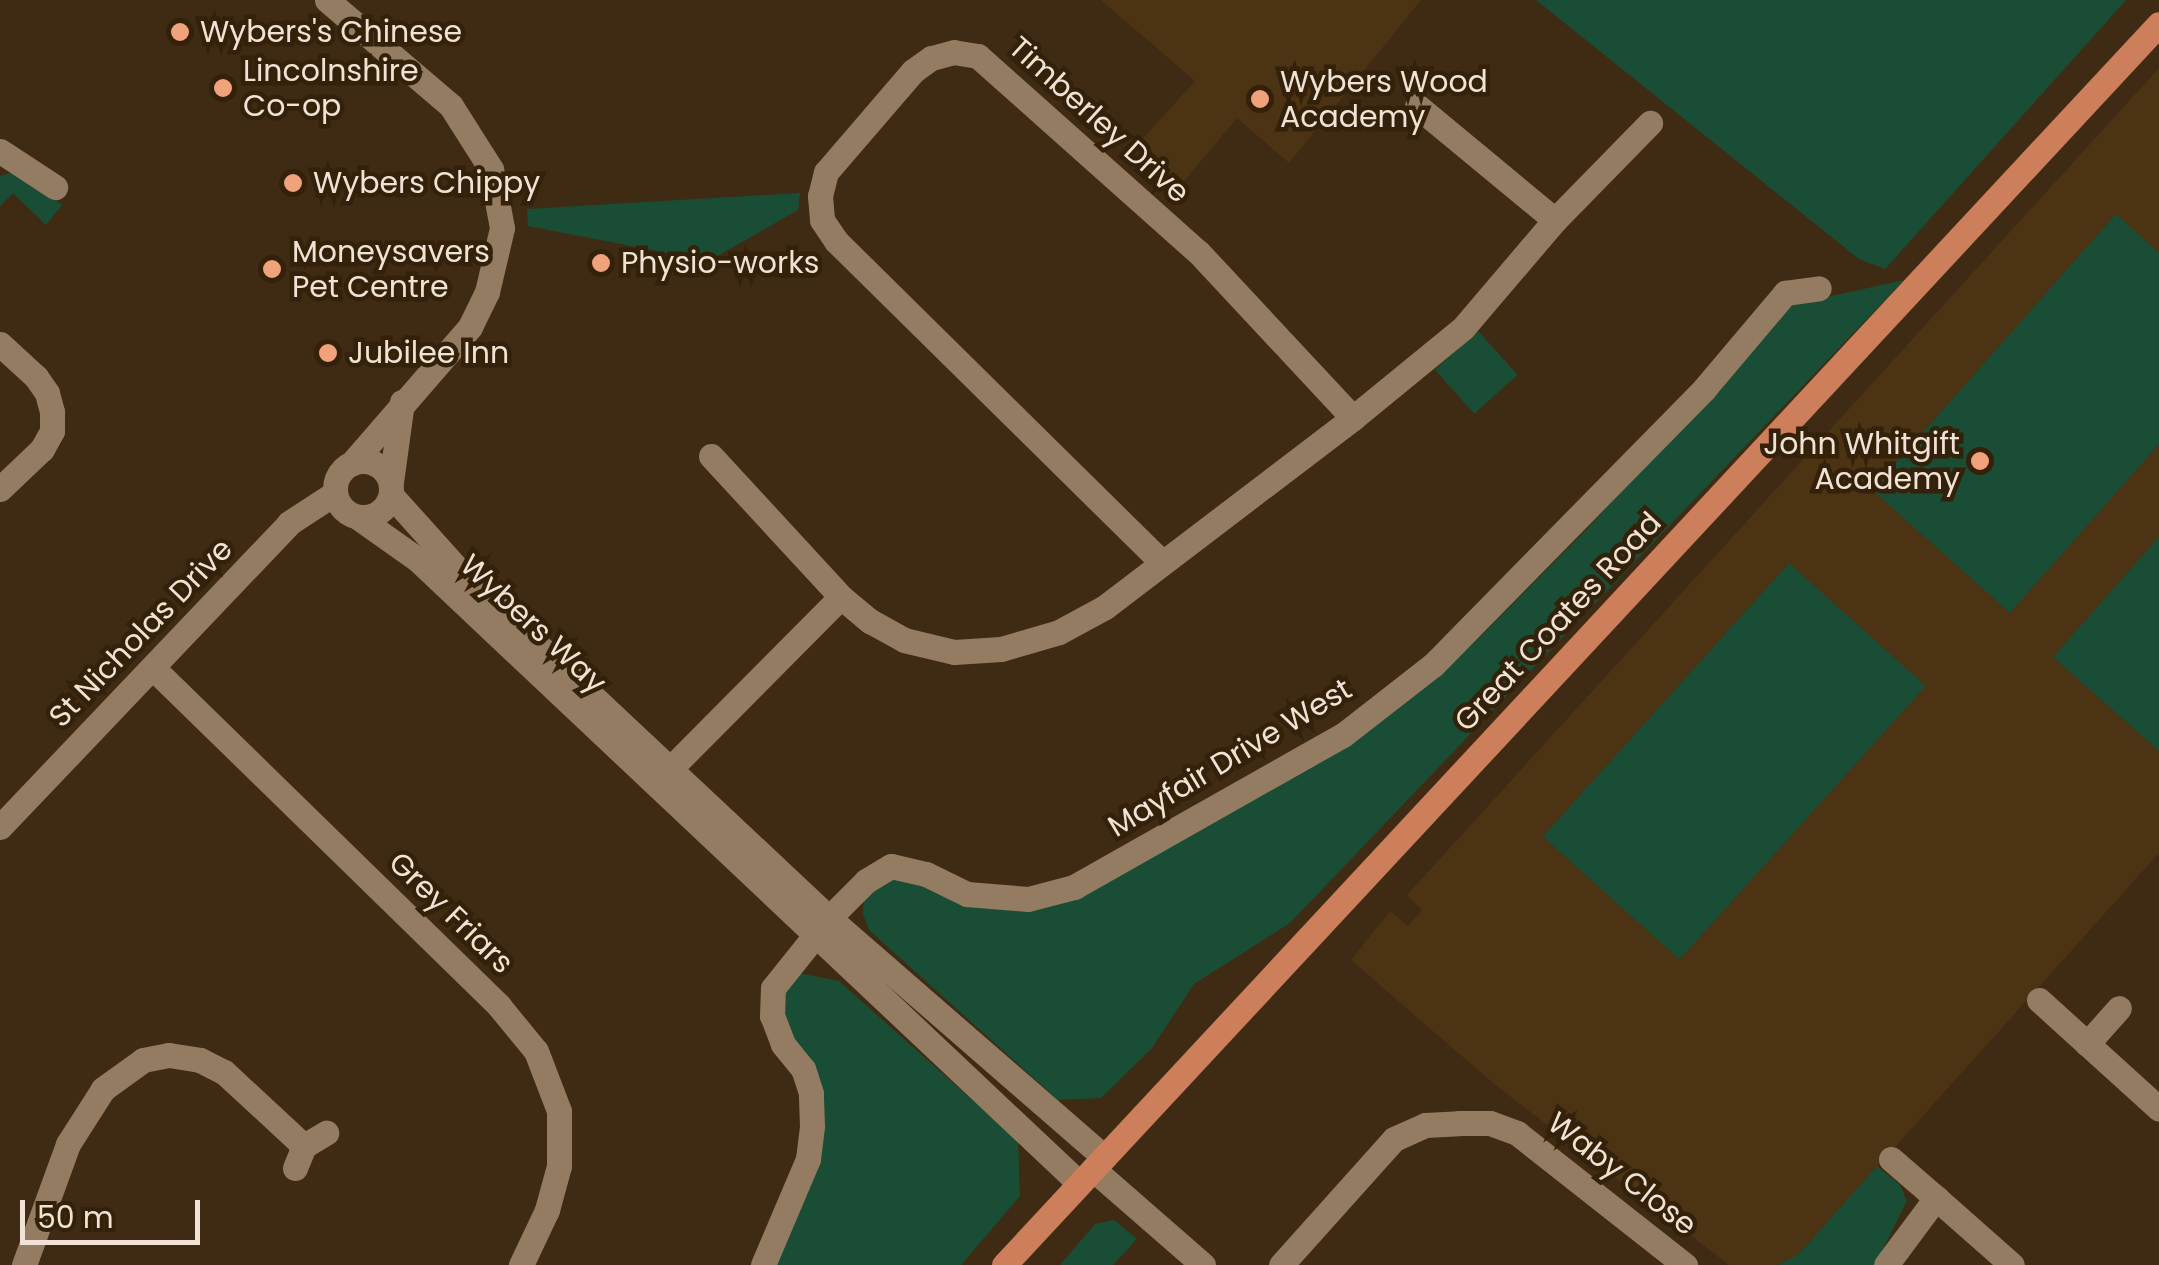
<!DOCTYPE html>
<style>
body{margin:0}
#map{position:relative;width:2159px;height:1265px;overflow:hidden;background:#3f2b13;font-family:Poppins,sans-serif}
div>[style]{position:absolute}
.built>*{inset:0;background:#4b3314}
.green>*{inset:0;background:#1a4d35;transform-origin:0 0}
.minor>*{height:25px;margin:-12.5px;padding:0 12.5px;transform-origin:12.5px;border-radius:12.5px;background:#937c62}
.minor>.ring{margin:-12.5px;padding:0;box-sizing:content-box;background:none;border:25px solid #937c62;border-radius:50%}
.tertiary>*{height:25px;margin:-12.5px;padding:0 12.5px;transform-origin:12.5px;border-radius:12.5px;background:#937c62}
.primary>*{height:25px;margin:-12.5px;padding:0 12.5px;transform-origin:12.5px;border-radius:12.5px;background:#cd7e5b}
.dots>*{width:28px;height:28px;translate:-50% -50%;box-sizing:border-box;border:5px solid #342109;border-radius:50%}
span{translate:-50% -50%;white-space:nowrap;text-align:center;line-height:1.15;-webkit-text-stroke:9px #342109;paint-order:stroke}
.poi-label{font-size:30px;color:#f0e3d5}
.left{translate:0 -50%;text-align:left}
.right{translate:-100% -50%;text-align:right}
.street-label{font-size:30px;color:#f0e3d5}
.scale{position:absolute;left:20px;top:1200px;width:180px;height:45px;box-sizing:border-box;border:5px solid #f0e3d5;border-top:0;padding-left:12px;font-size:30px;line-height:35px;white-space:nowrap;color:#f0e3d5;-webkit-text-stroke:8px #342109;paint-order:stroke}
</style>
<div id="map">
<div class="built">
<i style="clip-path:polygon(1101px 0,1421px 0,1289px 163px,1237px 118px,1179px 187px,1136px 146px,1195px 81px)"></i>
<i style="clip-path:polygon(2159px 68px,2159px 853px,1799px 1254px,1777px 1265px,1729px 1265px,1494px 1084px,1351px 960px,1390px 911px,1408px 926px,1422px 910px,1407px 895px)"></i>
</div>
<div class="green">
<i style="clip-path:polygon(1536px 0,2126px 0,1885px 269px,1859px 259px)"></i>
<i style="clip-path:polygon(14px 172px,62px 205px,46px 225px,13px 193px,0 206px,0 176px)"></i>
<i style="clip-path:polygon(800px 193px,798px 210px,709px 261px,528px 226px,527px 209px)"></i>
<i style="clip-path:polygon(2116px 214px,2159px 253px,2159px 444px,2010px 613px,1872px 490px)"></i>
<i style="clip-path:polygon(1904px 280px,1290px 923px,1194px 984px,1152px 1048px,1101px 1098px,1058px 1100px,869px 930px,863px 914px,864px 895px,882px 876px,1031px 904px,1430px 679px,1473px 644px,1586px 530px,1791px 305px)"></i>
<i style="left:1478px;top:331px;width:59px;height:58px;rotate:48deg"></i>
<i style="clip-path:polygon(2159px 537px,2159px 751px,2053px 657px)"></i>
<i style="left:1789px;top:563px;width:184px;height:368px;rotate:42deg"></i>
<i style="clip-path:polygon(798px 973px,839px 981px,1018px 1141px,1020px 1196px,961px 1265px,777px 1265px,822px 1145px,817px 1091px,784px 1031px,784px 982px)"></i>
<i style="clip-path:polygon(1877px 1166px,1900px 1185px,1907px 1201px,1875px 1265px,1777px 1265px,1799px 1254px)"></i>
<i style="clip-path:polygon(1114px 1220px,1137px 1239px,1113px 1265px,1060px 1265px,1095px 1224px)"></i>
</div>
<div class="minor">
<i style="left:327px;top:0;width:163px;rotate:40.5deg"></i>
<i style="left:451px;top:106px;width:75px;rotate:57.6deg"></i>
<i style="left:491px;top:169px;width:60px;rotate:79.4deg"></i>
<i style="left:502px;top:228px;width:66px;rotate:103.2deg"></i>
<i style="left:487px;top:292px;width:39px;rotate:116deg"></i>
<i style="left:470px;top:327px;width:180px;rotate:130.9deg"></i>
<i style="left:1417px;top:106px;width:179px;rotate:39.6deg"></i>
<i style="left:0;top:151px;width:66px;rotate:33.2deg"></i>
<i style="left:0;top:344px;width:49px;rotate:42.5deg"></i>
<i style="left:36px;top:377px;width:19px;rotate:55deg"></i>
<i style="left:47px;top:393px;width:20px;rotate:75deg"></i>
<i style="left:52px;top:412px;width:19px;rotate:90deg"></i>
<i style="left:52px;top:431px;width:21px;rotate:119deg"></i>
<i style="left:42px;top:449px;width:58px;rotate:136.4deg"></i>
<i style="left:1353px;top:418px;width:142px;rotate:-39.3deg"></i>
<i style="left:1463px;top:328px;width:142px;rotate:-49.6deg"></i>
<i style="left:1555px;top:220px;width:136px;rotate:-45.6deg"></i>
<i style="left:711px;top:456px;width:192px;rotate:47.3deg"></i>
<i style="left:841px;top:597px;width:38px;rotate:40deg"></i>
<i style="left:870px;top:621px;width:39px;rotate:29deg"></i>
<i style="left:904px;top:640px;width:51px;rotate:13.5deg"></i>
<i style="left:954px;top:652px;width:47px;rotate:-3.7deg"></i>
<i style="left:1001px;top:649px;width:60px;rotate:-16.3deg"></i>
<i style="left:1059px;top:632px;width:52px;rotate:-28.5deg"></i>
<i style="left:1105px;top:607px;width:312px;rotate:-37.3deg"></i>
<i style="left:1353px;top:418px;width:226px;rotate:-133deg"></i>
<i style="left:1199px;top:253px;width:296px;rotate:-138.3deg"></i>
<i style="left:978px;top:56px;width:24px;rotate:-171deg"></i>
<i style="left:954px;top:52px;width:24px;rotate:165deg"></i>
<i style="left:931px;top:58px;width:22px;rotate:144deg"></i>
<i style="left:913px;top:71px;width:133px;rotate:130.7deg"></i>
<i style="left:826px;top:172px;width:25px;rotate:104deg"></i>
<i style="left:820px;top:196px;width:24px;rotate:85deg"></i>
<i style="left:822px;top:220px;width:25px;rotate:56deg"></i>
<i style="left:836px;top:241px;width:456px;rotate:44.6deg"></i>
<i class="ring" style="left:335px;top:461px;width:31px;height:31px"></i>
<i style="left:391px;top:482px;width:81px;rotate:-82.2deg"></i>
<i style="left:391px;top:495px;width:106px;rotate:48.1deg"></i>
<i style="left:462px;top:574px;width:503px;rotate:43.15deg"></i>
<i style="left:829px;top:918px;width:364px;rotate:41deg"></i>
<i style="left:359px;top:518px;width:71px;rotate:35.3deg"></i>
<i style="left:417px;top:559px;width:910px;rotate:43.31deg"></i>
<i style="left:153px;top:668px;width:484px;rotate:44.3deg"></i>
<i style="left:499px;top:1006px;width:58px;rotate:50.6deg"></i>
<i style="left:536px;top:1051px;width:64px;rotate:69deg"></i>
<i style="left:559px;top:1111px;width:55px;rotate:90deg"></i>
<i style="left:559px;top:1166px;width:46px;rotate:105.3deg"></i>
<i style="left:547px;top:1210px;width:61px;rotate:115.3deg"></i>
<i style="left:661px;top:778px;width:255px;rotate:-45.2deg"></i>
<i style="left:0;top:827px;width:419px;rotate:-46.4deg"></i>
<i style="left:289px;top:523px;width:55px;rotate:-33.1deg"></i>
<i style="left:2039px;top:1000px;width:162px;rotate:42.2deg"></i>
<i style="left:2087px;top:1044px;width:48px;rotate:-48.4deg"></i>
<i style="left:1891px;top:1159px;width:60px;rotate:40.9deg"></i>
<i style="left:295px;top:1168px;width:24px;rotate:-68deg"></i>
<i style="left:304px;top:1146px;width:26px;rotate:-31deg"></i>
<i style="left:24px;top:1265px;width:129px;rotate:-70deg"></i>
<i style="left:68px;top:1144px;width:65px;rotate:-57.5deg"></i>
<i style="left:103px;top:1089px;width:49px;rotate:-35.9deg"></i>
<i style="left:143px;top:1060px;width:26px;rotate:-11deg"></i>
<i style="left:169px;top:1055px;width:31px;rotate:9deg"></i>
<i style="left:200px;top:1060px;width:27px;rotate:27deg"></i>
<i style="left:224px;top:1072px;width:109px;rotate:42.8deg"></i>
<i style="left:763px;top:1265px;width:115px;rotate:-67deg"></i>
<i style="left:808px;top:1159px;width:33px;rotate:-83deg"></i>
<i style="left:812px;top:1126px;width:33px;rotate:-92deg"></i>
<i style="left:811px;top:1093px;width:25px;rotate:-108deg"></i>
<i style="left:803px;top:1069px;width:32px;rotate:-129deg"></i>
<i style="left:783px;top:1044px;width:30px;rotate:-111deg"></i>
<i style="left:772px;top:1016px;width:28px;rotate:-88deg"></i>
<i style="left:773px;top:988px;width:90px;rotate:-51.3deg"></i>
<i style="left:829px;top:918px;width:52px;rotate:-45deg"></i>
<i style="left:866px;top:881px;width:29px;rotate:-31deg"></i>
<i style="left:891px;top:866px;width:36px;rotate:13deg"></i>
<i style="left:926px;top:874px;width:46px;rotate:26deg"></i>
<i style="left:967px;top:894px;width:61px;rotate:4.7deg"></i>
<i style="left:1028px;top:899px;width:48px;rotate:-14.6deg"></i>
<i style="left:1074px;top:887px;width:309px;rotate:-29.5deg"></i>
<i style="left:1343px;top:735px;width:114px;rotate:-37.9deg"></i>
<i style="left:1433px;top:665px;width:387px;rotate:-45.5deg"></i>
<i style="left:1704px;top:389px;width:126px;rotate:-49.8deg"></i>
<i style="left:1785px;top:293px;width:34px;rotate:-8deg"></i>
<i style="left:1281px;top:1265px;width:169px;rotate:-48.1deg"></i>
<i style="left:1394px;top:1139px;width:34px;rotate:-24deg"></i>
<i style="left:1425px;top:1125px;width:34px;rotate:-3deg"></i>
<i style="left:1459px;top:1123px;width:31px"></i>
<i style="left:1490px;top:1123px;width:29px;rotate:20deg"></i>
<i style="left:1517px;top:1133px;width:214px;rotate:38.2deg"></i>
<i style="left:1886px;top:1265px;width:84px;rotate:-53.3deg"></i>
<i style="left:1936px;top:1198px;width:101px;rotate:41.4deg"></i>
</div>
<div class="tertiary">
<i style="left:1093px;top:1169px;width:146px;rotate:41.1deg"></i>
</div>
<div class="primary">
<i style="left:1004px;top:1265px;width:1695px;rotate:-47.06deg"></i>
</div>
<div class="dots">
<i style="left:180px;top:32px;background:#f0a27a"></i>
<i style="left:223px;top:88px;background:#f0a27a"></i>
<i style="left:1260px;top:99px;background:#f0a27a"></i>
<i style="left:293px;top:183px;background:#f0a27a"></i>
<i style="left:601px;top:263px;background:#f0a27a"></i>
<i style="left:272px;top:269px;background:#f0a27a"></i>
<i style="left:328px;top:353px;background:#f0a27a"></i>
<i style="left:1980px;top:461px;background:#f0a27a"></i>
</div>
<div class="poi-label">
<span class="left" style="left:200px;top:32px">Wybers's Chinese</span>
<span class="left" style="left:243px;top:88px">Lincolnshire<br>Co-op</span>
<span class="left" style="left:1280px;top:99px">Wybers Wood<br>Academy</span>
<span class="left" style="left:313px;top:183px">Wybers Chippy</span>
<span class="left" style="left:292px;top:269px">Moneysavers<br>Pet Centre</span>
<span class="left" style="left:621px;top:263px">Physio-works</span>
<span class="left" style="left:348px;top:353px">Jubilee Inn</span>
<span class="right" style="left:1960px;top:461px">John Whitgift<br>Academy</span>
</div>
<div class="street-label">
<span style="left:1099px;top:120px;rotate:42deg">Timberley Drive</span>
<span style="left:1558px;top:622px;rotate:-47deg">Great Coates Road</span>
<span style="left:533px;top:624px;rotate:43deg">Wybers Way</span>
<span style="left:141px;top:633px;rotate:-46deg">St Nicholas Drive</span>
<span style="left:1230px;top:758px;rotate:-31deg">Mayfair Drive West</span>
<span style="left:451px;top:913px;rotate:44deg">Grey Friars</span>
<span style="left:1622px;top:1174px;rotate:38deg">Waby Close</span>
</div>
<div class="scale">50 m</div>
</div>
